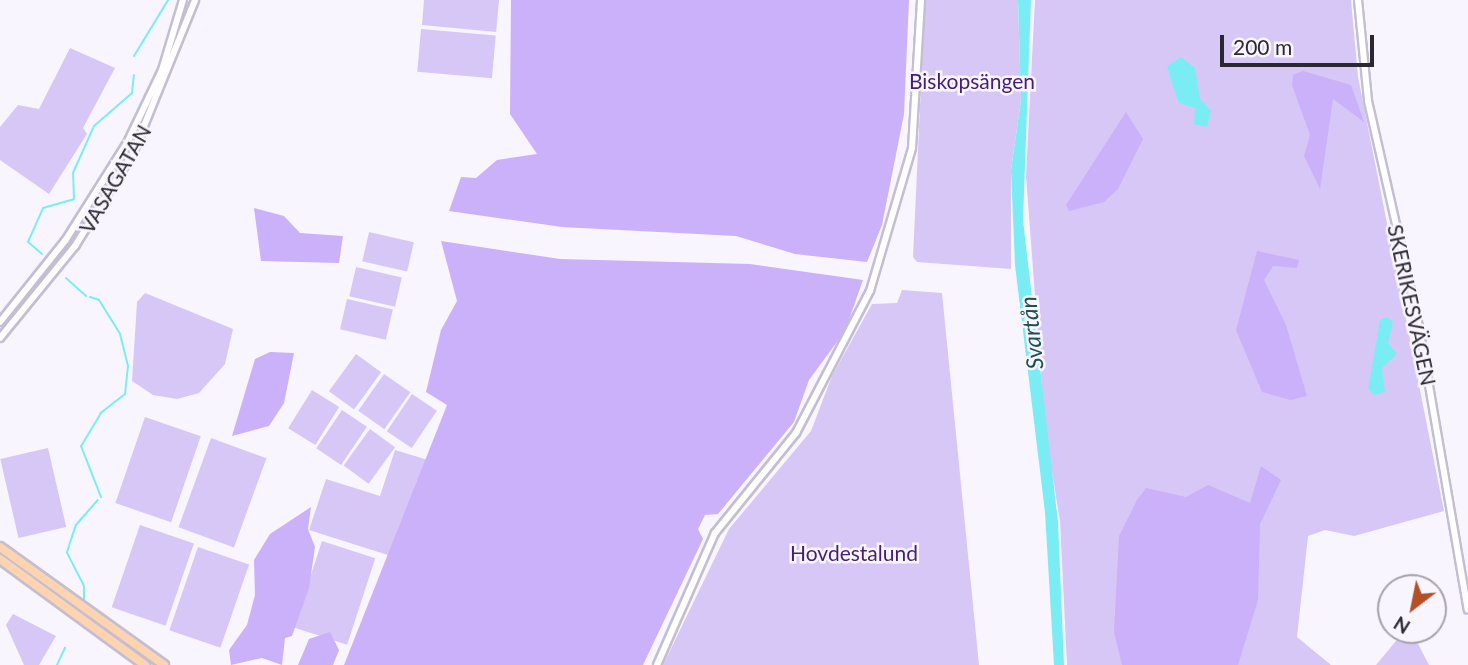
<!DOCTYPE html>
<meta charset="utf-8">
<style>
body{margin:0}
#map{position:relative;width:1468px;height:665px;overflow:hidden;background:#f8f5fe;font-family:Lato,sans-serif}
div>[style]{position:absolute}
.green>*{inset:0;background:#d7c7f7;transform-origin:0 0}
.forest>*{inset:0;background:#cab1fa}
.water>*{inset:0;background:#7aedf4}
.stream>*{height:2px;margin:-1px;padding:0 1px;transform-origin:1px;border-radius:1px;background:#7aedf4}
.roads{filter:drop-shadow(2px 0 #c4bed2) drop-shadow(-2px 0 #c4bed2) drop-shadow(0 2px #c4bed2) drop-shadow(0 -2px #c4bed2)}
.minor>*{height:6px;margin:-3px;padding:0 3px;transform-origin:3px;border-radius:3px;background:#fff}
.major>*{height:8px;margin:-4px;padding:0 4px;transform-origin:4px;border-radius:4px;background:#fed3b0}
span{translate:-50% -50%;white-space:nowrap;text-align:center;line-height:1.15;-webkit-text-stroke:5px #f8f5fe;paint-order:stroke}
.park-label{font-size:21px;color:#441f72}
.street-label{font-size:21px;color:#2b2830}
.water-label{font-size:23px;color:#1d5053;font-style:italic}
.north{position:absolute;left:1377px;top:574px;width:70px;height:70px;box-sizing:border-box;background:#f8f5fe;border:2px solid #a6a3ac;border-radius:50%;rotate:212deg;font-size:19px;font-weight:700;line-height:28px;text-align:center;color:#2b2830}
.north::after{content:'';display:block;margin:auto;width:24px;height:32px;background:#b64f27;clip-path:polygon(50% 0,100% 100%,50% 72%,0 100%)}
.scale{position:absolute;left:1220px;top:35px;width:154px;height:32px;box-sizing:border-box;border:4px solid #2b2830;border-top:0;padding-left:9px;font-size:21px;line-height:24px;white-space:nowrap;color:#2b2830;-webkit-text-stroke:5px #f8f5fe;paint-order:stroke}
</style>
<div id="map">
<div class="green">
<i style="clip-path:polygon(424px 0,499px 0,496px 32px,422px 25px)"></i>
<i style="clip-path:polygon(925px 0,1018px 0,1021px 100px,1011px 170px,1011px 269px,917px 262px,913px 257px)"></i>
<i style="clip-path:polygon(1035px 0,1351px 0,1358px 77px,1444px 511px,1354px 536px,1325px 530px,1308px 536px,1297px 637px,1331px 665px,1067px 665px,1060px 521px,1045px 429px,1026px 176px)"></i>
<i style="left:421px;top:29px;width:75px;height:43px;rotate:5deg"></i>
<i style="clip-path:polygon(70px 48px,115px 68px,83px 128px,87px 134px,49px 194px,0 160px,0 127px,18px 105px,39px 109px)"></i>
<i style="left:369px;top:232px;width:46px;height:30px;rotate:13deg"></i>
<i style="left:356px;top:267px;width:47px;height:30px;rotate:13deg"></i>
<i style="clip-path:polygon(902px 290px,942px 293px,979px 665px,663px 665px,729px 529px,811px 431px,832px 376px,872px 304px,897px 303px)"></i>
<i style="clip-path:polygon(145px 293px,233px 329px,225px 364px,199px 393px,177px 399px,153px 395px,132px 381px,137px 302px)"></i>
<i style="left:347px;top:299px;width:47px;height:31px;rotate:13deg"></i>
<i style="left:356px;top:354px;width:31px;height:46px;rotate:36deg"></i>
<i style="left:384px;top:374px;width:32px;height:45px;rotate:35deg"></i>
<i style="left:312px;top:390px;width:32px;height:45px;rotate:32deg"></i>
<i style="left:412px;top:394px;width:30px;height:45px;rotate:34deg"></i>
<i style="left:342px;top:410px;width:30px;height:46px;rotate:34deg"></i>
<i style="left:145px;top:417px;width:59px;height:91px;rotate:19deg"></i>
<i style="left:370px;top:429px;width:31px;height:45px;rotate:36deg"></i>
<i style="left:211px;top:438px;width:59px;height:95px;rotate:20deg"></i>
<i style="left:48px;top:448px;width:81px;height:49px;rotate:77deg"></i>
<i style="clip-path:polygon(395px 450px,428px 460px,391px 556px,309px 530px,326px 479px,380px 496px)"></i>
<i style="left:140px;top:525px;width:57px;height:87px;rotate:19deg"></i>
<i style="left:322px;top:541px;width:56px;height:91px;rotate:18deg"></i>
<i style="left:198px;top:547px;width:54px;height:88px;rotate:19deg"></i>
<i style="clip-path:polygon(13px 614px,56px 636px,39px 665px,24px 665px,6px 625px)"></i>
<i style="clip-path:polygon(1405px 630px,1411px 630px,1429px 665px,1376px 665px)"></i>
</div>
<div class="forest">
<i style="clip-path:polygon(511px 0,909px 0,904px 114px,882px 225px,867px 262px,795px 254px,736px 236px,562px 227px,449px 211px,461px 177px,476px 178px,497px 160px,537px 154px,510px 114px)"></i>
<i style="clip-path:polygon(1303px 71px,1351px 85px,1364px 122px,1333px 99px,1320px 189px,1304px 156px,1310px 135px,1292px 85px,1293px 75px)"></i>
<i style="clip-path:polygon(1126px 112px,1143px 139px,1118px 189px,1104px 202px,1069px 211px,1066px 205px)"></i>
<i style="clip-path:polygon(254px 208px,284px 216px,300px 233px,343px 236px,339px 263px,261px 261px)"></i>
<i style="clip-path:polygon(441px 241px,560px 259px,750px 264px,863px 280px,845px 331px,809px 380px,794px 422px,718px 514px,705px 515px,698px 529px,703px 539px,643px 665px,344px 665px,447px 405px,426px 392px,441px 330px,457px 301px)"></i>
<i style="clip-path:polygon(1257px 251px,1299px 260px,1297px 268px,1273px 266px,1264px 280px,1286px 325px,1307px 396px,1290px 400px,1262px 392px,1236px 330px)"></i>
<i style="clip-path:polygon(270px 352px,294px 353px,284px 403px,269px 426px,232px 436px,255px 359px)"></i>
<i style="clip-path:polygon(1261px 466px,1281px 480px,1260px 524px,1258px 600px,1238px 665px,1122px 665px,1114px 632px,1119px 536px,1137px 500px,1146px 488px,1186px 497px,1208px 485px,1250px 503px)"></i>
<i style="clip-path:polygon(311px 507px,308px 529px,315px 547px,309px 588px,292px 636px,285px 638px,282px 665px,262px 658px,231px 665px,229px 650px,247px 625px,255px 595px,254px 560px,270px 534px)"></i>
<i style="clip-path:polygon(330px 632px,339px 650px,333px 665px,298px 665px,309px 639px)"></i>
</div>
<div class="water">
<i style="clip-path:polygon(1018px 0,1031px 0,1023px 220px,1058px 522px,1064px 665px,1054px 665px,1045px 512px,1015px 265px,1011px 170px,1021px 100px)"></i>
<i style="clip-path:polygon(1181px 57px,1195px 68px,1200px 99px,1211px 111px,1207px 127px,1194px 124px,1195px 108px,1179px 103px,1174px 90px,1167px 66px)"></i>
<i style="clip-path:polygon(1387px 317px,1393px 322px,1388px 343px,1397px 354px,1382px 368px,1385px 392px,1374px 395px,1368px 389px,1380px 320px)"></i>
</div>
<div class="stream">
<i style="left:134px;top:56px;width:66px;rotate:-58.7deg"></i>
<i style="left:42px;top:254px;width:18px;rotate:-139deg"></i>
<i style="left:28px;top:242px;width:37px;rotate:-66deg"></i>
<i style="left:43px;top:208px;width:32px;rotate:-16deg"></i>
<i style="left:74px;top:199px;width:26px;rotate:-92deg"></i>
<i style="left:73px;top:173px;width:51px;rotate:-65.9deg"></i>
<i style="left:94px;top:126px;width:50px;rotate:-41deg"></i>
<i style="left:132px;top:93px;width:18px;rotate:-84deg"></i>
<i style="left:66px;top:278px;width:27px;rotate:42deg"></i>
<i style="left:90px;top:297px;width:9px;rotate:18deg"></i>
<i style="left:99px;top:300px;width:40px;rotate:58deg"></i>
<i style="left:120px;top:334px;width:33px;rotate:76deg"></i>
<i style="left:128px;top:366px;width:28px;rotate:96deg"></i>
<i style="left:125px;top:394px;width:31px;rotate:142deg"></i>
<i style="left:101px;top:413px;width:39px;rotate:121deg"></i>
<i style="left:81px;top:446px;width:55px;rotate:68.6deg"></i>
<i style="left:84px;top:603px;width:17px;rotate:-90deg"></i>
<i style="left:84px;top:586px;width:38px;rotate:-117deg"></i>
<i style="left:67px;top:552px;width:28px;rotate:-72deg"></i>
<i style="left:76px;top:525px;width:33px;rotate:-49deg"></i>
<i style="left:57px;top:665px;width:19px;rotate:-65deg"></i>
</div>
<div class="roads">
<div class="minor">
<i style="left:1358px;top:0;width:101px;rotate:84.3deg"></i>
<i style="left:1368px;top:101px;width:221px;rotate:77.2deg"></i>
<i style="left:1417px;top:316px;width:298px;rotate:80.2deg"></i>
<i style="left:0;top:322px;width:104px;rotate:-51.3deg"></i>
<i style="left:65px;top:241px;width:116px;rotate:-57.7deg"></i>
<i style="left:127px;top:143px;width:81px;rotate:-64.4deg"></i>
<i style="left:162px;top:70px;width:73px;rotate:-73.3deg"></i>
<i style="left:0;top:338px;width:119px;rotate:-50.8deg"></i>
<i style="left:75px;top:246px;width:110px;rotate:-58.1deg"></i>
<i style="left:133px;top:153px;width:165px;rotate:-67.9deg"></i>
<i style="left:657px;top:665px;width:144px;rotate:-66.3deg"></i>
<i style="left:715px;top:533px;width:129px;rotate:-51deg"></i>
<i style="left:796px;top:433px;width:160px;rotate:-62.5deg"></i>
<i style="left:870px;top:291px;width:149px;rotate:-73.6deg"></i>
<i style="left:912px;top:148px;width:148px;rotate:-86.5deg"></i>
</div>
<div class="major">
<i style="left:0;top:547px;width:202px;rotate:35.7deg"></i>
<i style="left:0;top:559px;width:180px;rotate:36.2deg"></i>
</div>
</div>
<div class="park-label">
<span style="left:972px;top:81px">Biskopsängen</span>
<span style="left:854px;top:553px">Hovdestalund</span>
</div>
<div class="street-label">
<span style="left:115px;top:179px;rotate:-60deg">VASAGATAN</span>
<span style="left:1412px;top:305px;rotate:78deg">SKERIKESVÄGEN</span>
</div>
<div class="water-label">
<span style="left:1031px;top:333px;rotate:-96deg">Svartån</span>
</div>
<div class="north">N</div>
<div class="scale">200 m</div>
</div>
